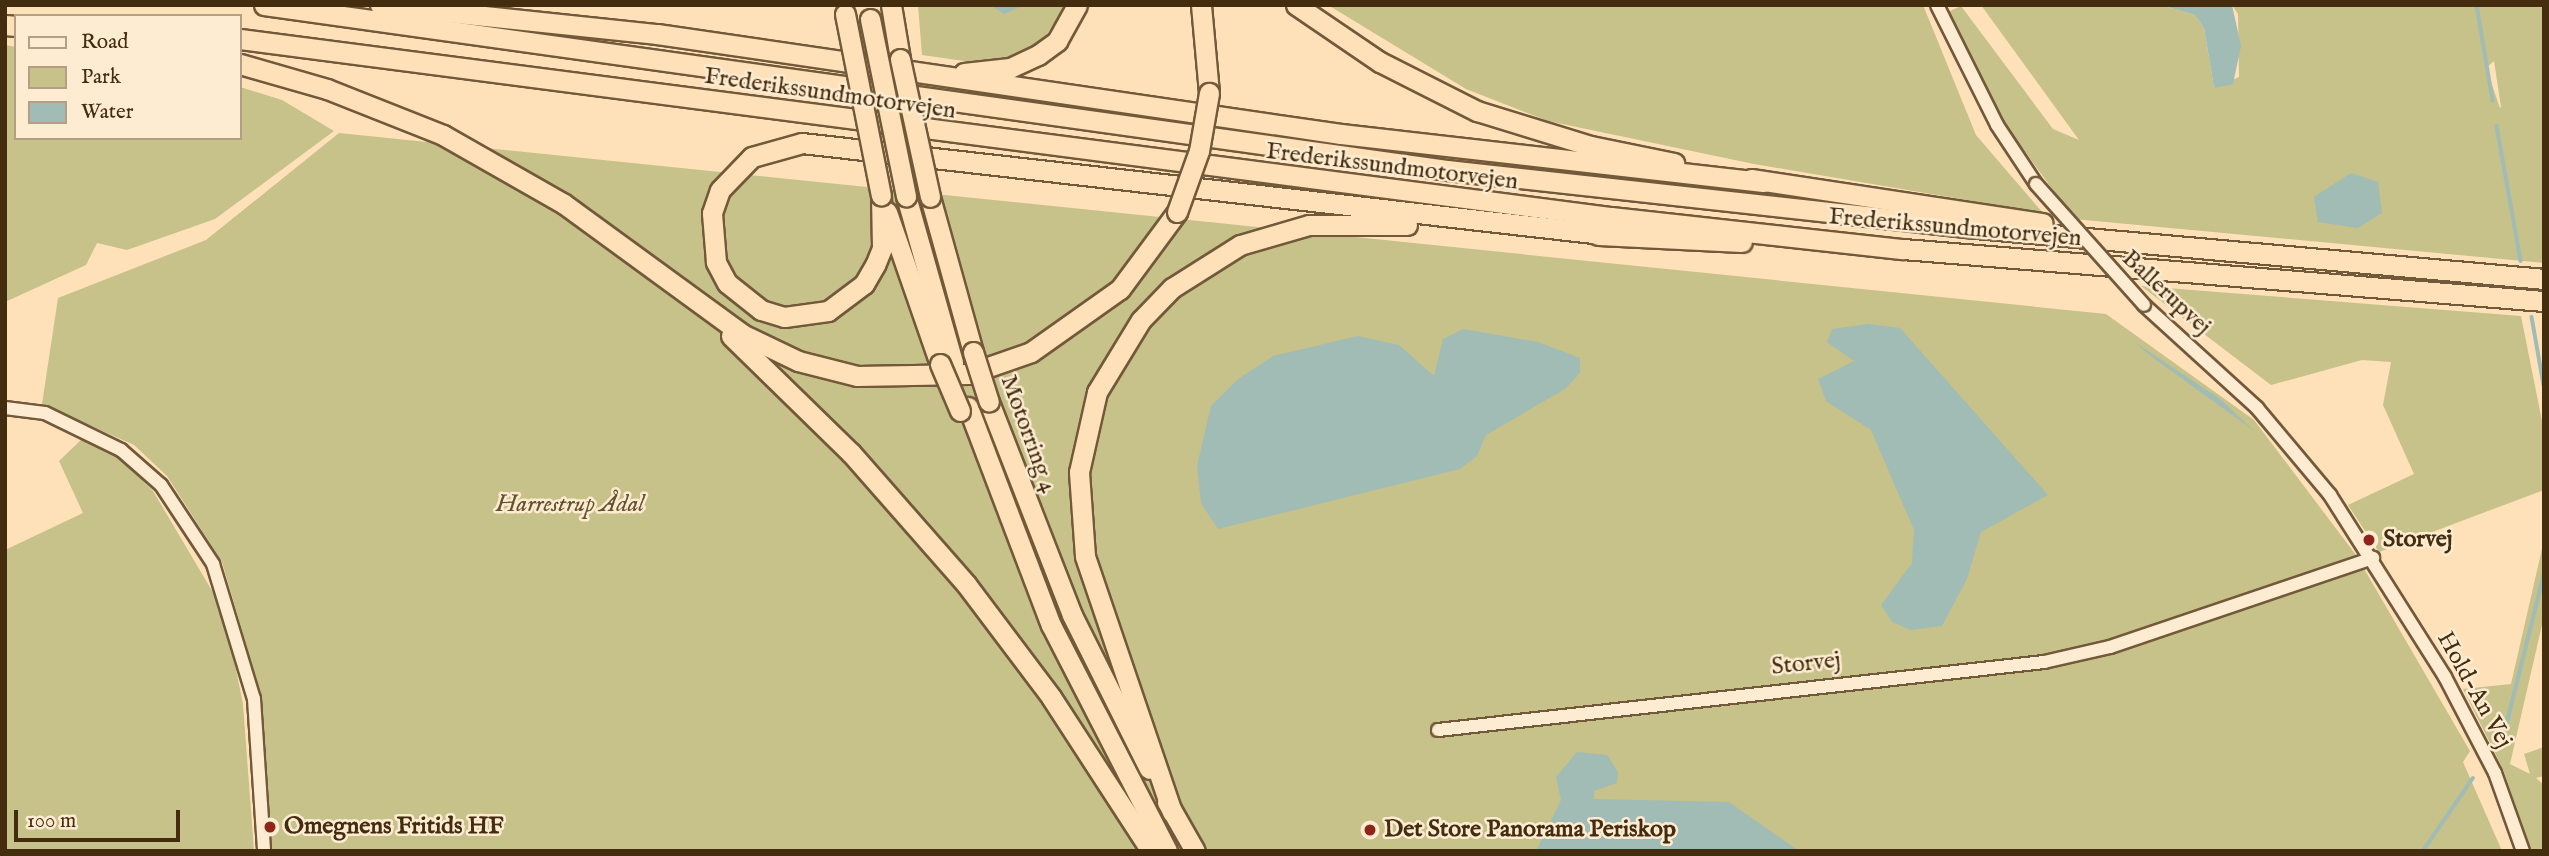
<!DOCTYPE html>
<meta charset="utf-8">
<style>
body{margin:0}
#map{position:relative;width:2549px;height:856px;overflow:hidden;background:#fee1b9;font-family:"IM FELL English",serif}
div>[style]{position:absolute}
.green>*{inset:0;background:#c7c18a}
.water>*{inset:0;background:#a0bcb4}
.stream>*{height:3.5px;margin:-1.75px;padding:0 1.75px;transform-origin:1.75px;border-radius:1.75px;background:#a0bcb4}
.roads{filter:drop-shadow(2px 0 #72593a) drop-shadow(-2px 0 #72593a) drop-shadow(0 2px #72593a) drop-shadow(0 -2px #72593a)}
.minor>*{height:12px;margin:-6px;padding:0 6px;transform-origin:6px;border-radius:6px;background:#feecd2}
.highway>*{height:19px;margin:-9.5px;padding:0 9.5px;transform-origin:9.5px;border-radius:9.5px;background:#fee1b9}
.bridges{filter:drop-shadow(2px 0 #72593a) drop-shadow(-2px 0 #72593a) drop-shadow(0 2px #72593a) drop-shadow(0 -2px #72593a)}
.minor-bridge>*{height:12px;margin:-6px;padding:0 6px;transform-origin:6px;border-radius:6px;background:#feecd2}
.highway-bridge>*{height:19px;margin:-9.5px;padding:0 9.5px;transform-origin:9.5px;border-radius:9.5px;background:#fee1b9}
.dots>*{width:19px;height:19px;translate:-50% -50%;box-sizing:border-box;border:4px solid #feecd2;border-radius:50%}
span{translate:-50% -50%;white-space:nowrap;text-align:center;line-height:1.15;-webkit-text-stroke:5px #feecd2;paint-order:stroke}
.street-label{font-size:24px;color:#442c0f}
.park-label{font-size:24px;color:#65512e;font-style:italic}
.poi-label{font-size:24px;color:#442c0f;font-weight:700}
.left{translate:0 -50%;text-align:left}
.frame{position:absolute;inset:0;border:7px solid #442c0f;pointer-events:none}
.legend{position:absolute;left:14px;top:14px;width:228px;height:126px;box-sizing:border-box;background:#feecd2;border:2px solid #b49f84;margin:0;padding:9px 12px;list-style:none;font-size:21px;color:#442c0f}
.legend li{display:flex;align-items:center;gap:14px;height:35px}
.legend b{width:35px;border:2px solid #b49f84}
.scale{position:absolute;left:14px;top:810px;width:166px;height:32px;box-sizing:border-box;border:4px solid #442c0f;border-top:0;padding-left:9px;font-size:21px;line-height:24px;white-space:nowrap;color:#442c0f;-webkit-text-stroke:5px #feecd2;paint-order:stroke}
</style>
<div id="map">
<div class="green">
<i style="clip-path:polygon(918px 5px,1067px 5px,1040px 44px,1000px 61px,971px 62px,922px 55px)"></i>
<i style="clip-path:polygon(1328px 5px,1923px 5px,1976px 135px,2043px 213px,1754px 164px,1548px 121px,1466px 89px)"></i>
<i style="clip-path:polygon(evenodd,1981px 5px,2161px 5px,2195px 15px,2204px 28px,2214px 88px,2239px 77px,2238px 14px,2232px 5px,2544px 5px,2544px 263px,2074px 219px,2005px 124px,1948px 12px,1961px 6px,2053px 129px,2079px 140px,1981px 5px,2494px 61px,2501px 107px,2500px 108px,2486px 68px,2494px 61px)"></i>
<i style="clip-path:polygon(5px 45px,16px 47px,16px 138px,240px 138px,240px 87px,282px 100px,334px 131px,215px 219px,127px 250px,97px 243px,86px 265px,5px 302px)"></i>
<i style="clip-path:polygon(339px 133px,2106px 314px,2254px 420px,2356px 555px,2470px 751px,2463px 762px,2502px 851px,272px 851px,261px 695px,222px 562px,167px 476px,134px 445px,42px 404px,58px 298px,206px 240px)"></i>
<i style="clip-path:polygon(2141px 286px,2521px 316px,2544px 431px,2544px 490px,2379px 552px,2348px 505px,2414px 474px,2383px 405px,2391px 362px,2362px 360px,2271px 385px)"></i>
<i style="clip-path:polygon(83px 438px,121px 459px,153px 491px,224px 611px,243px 704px,254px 851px,5px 851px,5px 550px,83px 513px,59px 461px)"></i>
<i style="clip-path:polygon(2544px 540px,2544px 616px,2510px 764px,2530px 774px,2524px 754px,2544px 747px,2544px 776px,2536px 778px,2544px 785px,2544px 851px,2531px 851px,2503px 769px,2463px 689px,2511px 684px)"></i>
</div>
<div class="water">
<i style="clip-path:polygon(990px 5px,1025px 5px,1004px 14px)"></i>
<i style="clip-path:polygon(2161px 5px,2232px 5px,2241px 46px,2233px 84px,2214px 88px,2204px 28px,2195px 15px)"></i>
<i style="clip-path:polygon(2351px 173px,2378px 182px,2382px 213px,2358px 228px,2318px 222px,2314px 197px)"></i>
<i style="clip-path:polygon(1868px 324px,1900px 328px,2048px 495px,1981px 532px,1967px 579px,1942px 626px,1911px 630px,1892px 622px,1881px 605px,1912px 563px,1914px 530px,1871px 430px,1826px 401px,1818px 379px,1854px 361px,1827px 342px,1832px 329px)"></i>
<i style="clip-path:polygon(1463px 329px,1538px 342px,1580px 358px,1580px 373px,1565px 389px,1486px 435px,1477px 456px,1460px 469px,1218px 529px,1201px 503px,1197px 466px,1211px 406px,1238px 379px,1273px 356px,1358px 336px,1399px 345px,1434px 376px,1443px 339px)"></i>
<i style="clip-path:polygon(2133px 341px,2220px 399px,2253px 430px,2152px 357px)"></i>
<i style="clip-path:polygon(1577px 752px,1607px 755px,1618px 772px,1617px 783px,1594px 791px,1594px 799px,1729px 802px,1799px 851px,1536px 851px,1561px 800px,1556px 777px)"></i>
</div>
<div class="stream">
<i style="left:2477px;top:5px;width:97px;rotate:80.5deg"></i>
<i style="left:2497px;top:126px;width:137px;rotate:79.9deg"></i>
<i style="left:2532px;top:317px;width:69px;rotate:80deg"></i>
<i style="left:2502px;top:742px;width:174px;rotate:-76deg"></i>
<i style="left:2423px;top:851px;width:88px;rotate:-55.6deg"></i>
</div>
<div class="roads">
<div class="minor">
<i style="left:1937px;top:5px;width:134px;rotate:63.4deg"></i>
<i style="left:1997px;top:125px;width:71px;rotate:56.5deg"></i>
<i style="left:2144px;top:305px;width:153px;rotate:42.3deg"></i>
<i style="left:2257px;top:408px;width:114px;rotate:50deg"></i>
<i style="left:2330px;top:495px;width:215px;rotate:57.7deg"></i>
<i style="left:2445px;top:677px;width:108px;rotate:62.5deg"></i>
<i style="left:2495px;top:773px;width:83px;rotate:70.3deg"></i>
<i style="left:5px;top:408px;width:40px;rotate:7.1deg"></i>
<i style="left:45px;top:413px;width:85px;rotate:26deg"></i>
<i style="left:121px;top:450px;width:53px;rotate:41.2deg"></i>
<i style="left:161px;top:485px;width:95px;rotate:56.6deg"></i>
<i style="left:213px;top:564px;width:141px;rotate:73.1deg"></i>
<i style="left:254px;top:699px;width:152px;rotate:86.2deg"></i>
<i style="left:1438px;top:730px;width:610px;rotate:-6.4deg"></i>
<i style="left:2044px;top:662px;width:68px;rotate:-12.8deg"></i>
<i style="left:2110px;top:647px;width:278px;rotate:-18.7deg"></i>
</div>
<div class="highway">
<i style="left:264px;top:5px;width:1194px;rotate:7.94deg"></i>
<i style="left:1447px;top:170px;width:531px;rotate:6.27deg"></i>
<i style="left:1975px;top:228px;width:571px;rotate:5.12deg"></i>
<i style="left:380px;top:5px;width:279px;rotate:6deg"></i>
<i style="left:657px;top:34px;width:691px;rotate:8.32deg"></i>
<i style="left:1341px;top:134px;width:425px;rotate:6.5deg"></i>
<i style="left:891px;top:5px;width:55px;rotate:80.5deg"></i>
<i style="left:1201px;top:5px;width:88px;rotate:84.8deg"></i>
<i style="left:1296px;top:5px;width:102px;rotate:34.2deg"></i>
<i style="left:1380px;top:62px;width:109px;rotate:26.8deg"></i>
<i style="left:1477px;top:111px;width:119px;rotate:17.1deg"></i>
<i style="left:1591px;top:146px;width:85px;rotate:11.6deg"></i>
<i style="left:5px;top:25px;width:11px;rotate:5deg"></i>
<i style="left:240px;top:39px;width:1383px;rotate:7.4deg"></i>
<i style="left:1611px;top:217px;width:294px;rotate:6.3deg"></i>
<i style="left:1903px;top:249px;width:643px;rotate:4.64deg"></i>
<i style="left:240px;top:64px;width:91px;rotate:16deg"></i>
<i style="left:327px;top:89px;width:125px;rotate:21.6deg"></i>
<i style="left:443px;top:135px;width:139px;rotate:29.7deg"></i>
<i style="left:564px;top:204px;width:220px;rotate:36.1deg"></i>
<i style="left:742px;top:334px;width:62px;rotate:25.7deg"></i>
<i style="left:798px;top:361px;width:61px;rotate:14.3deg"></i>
<i style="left:857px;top:376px;width:111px;rotate:-1deg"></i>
<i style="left:968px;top:374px;width:67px;rotate:-19.2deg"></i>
<i style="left:1031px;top:352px;width:109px;rotate:-35.3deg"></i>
<i style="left:1120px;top:289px;width:96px;rotate:-53.5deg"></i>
<i style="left:964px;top:73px;width:46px;rotate:-6.2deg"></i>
<i style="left:1010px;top:68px;width:31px;rotate:-25deg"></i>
<i style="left:1038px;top:55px;width:24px;rotate:-36deg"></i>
<i style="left:1057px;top:41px;width:41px;rotate:-60.9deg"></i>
<i style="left:1751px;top:179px;width:295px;rotate:8.6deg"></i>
<i style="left:881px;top:195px;width:53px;rotate:88.9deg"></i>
<i style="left:882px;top:248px;width:18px;rotate:112deg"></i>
<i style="left:875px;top:265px;width:22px;rotate:120deg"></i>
<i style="left:864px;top:284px;width:45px;rotate:143.1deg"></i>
<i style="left:828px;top:311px;width:44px;rotate:172.2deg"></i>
<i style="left:784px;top:317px;width:24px;rotate:-163deg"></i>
<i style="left:761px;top:310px;width:43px;rotate:-141.5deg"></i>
<i style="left:727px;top:283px;width:24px;rotate:-118deg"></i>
<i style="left:716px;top:262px;width:49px;rotate:-94.7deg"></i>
<i style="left:712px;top:213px;width:24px;rotate:-71deg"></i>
<i style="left:720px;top:190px;width:46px;rotate:-45.9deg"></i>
<i style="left:752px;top:157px;width:52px;rotate:-15.6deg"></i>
<i style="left:802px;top:143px;width:814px;rotate:6.49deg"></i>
<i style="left:906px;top:196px;width:173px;rotate:74.2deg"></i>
<i style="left:930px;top:197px;width:161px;rotate:74.5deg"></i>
<i style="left:887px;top:212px;width:161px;rotate:70.8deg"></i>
<i style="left:1598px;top:235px;width:144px;rotate:2.8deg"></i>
<i style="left:731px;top:336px;width:168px;rotate:44.3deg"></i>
<i style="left:851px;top:453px;width:174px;rotate:48.7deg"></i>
<i style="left:966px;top:584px;width:141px;rotate:53deg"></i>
<i style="left:1051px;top:697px;width:184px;rotate:57deg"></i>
<i style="left:989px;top:402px;width:229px;rotate:68.7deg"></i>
<i style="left:1072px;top:615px;width:172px;rotate:63.4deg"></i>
<i style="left:968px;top:407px;width:233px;rotate:69.2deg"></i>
<i style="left:1051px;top:625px;width:254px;rotate:62.8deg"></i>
<i style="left:1167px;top:802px;width:56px;rotate:60.3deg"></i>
<i style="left:1172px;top:812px;width:270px;rotate:-108.8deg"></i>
<i style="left:1085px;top:556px;width:84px;rotate:-94.1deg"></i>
<i style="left:1079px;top:472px;width:82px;rotate:-77.3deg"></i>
<i style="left:1097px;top:392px;width:84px;rotate:-58.6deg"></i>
<i style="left:1141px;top:320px;width:45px;rotate:-45.9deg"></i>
<i style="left:1172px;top:288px;width:80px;rotate:-32.3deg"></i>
<i style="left:1240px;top:245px;width:72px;rotate:-16.2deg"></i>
<i style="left:1309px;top:225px;width:98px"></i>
</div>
</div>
<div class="bridges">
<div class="minor-bridge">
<i style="left:2036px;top:184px;width:162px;rotate:48.2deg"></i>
</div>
<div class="highway-bridge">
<i style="left:845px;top:14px;width:185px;rotate:78.8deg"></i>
<i style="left:870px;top:19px;width:181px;rotate:78.5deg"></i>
<i style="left:900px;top:59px;width:141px;rotate:77.7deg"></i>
<i style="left:1177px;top:212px;width:65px;rotate:-70.2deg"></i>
<i style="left:1199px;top:151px;width:59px;rotate:-80.2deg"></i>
<i style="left:973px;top:352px;width:52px;rotate:72.3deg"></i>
<i style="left:940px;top:364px;width:51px;rotate:66.9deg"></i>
</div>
</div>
<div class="dots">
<i style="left:2369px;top:540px;background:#8f2418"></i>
<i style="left:270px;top:827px;background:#8f2418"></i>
<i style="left:1370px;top:830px;background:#8f2418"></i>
</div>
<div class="street-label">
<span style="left:830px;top:94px;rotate:8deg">Frederikssundmotorvejen</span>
<span style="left:1392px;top:167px;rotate:7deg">Frederikssundmotorvejen</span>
<span style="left:1955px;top:228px;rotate:5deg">Frederikssundmotorvejen</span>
<span style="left:2166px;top:293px;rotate:43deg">Ballerupvej</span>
<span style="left:1028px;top:434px;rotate:70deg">Motorring 4</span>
<span style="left:1806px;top:664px;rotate:-6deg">Storvej</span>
<span style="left:2474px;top:690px;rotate:61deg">Hold-An Vej</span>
</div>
<div class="park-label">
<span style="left:570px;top:505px">Harrestrup Ådal</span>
</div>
<div class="poi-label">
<span class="left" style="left:2383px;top:540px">Storvej</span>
<span class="left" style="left:284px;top:827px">Omegnens Fritids HF</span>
<span class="left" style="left:1384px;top:830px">Det Store Panorama Periskop</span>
</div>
<div class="frame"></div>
<ul class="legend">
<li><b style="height:9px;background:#feecd2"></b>Road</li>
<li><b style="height:19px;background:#c7c18a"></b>Park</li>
<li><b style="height:19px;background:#a0bcb4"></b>Water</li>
</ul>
<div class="scale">100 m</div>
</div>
